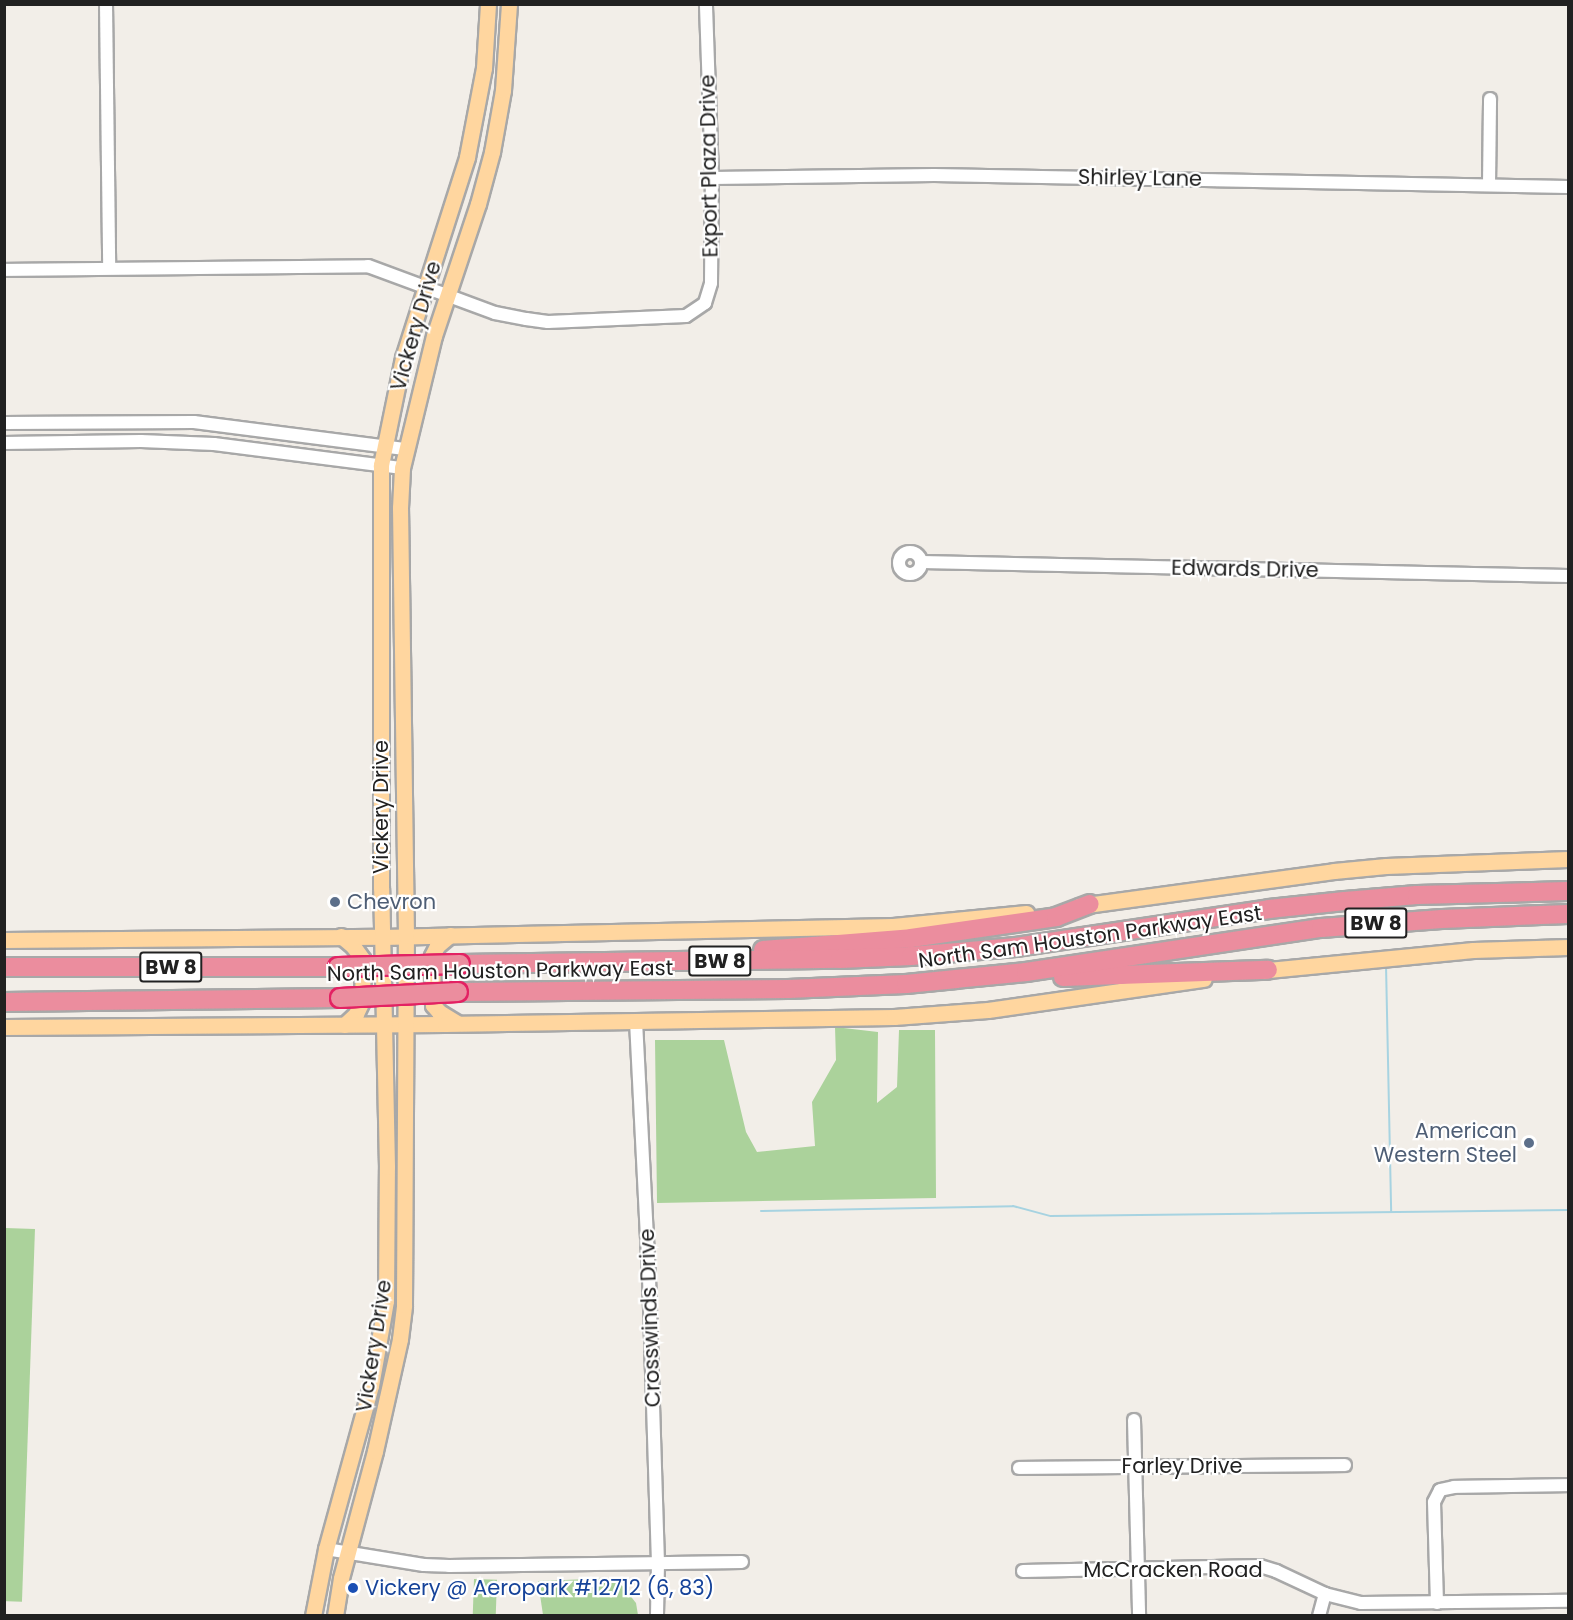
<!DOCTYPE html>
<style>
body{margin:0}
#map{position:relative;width:1573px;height:1620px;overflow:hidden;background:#f2eee8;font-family:Poppins,sans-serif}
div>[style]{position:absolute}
.forest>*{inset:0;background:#abd29b;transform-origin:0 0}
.stream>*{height:2px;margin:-1px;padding:0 1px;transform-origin:1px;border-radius:1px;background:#a7d3e1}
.roads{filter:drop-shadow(2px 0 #a8a8a8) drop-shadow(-2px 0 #a8a8a8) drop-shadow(0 2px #a8a8a8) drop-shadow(0 -2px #a8a8a8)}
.minor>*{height:12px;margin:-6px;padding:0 6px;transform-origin:6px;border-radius:6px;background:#fff}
.minor>.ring{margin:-6px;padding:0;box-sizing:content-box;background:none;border:12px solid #fff;border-radius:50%}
.major>*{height:15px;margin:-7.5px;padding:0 7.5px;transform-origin:7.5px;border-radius:7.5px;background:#ffd69f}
.highway>*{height:18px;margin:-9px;padding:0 9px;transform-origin:9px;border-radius:9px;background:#eb8d9e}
.bridges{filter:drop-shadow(2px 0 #e32263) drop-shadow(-2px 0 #e32263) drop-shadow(0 2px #e32263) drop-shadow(0 -2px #e32263)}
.highway-bridge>*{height:18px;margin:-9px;padding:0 9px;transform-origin:9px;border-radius:9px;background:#eb8d9e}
.dots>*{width:16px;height:16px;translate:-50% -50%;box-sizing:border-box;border:3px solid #fff;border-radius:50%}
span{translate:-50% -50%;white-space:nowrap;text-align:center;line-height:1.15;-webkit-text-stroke:4.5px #fff;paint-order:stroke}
.shield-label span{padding:2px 4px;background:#fff;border:2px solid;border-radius:4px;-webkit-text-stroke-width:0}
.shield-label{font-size:20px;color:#212121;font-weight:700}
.street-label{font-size:21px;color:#212121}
.service-label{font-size:21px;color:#4e5e75}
.left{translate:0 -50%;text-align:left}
.right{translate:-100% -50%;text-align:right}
.transit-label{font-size:21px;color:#164399}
.frame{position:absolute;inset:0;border:6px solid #212121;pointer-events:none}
</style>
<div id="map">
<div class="forest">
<i style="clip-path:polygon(835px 1027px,878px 1032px,877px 1103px,897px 1087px,899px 1030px,935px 1030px,936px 1198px,657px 1203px,655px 1040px,724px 1040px,746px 1132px,757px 1152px,815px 1146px,812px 1102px,836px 1060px)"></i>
<i style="left:5px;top:1228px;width:30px;height:373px;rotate:2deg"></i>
<i style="clip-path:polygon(616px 1578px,636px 1603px,638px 1615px,543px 1615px,538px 1581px)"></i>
<i style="left:474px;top:1579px;width:23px;height:36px;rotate:2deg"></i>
</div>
<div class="stream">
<i style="left:1386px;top:965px;width:246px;rotate:88.8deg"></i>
<i style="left:761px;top:1211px;width:252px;rotate:-1.1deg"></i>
<i style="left:1013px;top:1206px;width:39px;rotate:15deg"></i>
<i style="left:1051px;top:1216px;width:517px;rotate:-0.66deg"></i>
</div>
<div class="roads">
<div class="minor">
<i style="left:106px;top:4px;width:264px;rotate:89.3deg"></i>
<i style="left:712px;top:178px;width:222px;rotate:-0.8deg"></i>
<i style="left:934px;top:175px;width:634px;rotate:1.08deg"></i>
<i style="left:1489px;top:185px;width:86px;rotate:-89.3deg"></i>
<i style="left:4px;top:270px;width:364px;rotate:-0.6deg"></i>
<i style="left:368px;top:266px;width:135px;rotate:20.3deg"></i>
<i style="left:495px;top:313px;width:32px;rotate:11deg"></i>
<i style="left:526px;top:319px;width:22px;rotate:8deg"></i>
<i style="left:548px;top:322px;width:138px;rotate:-2.5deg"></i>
<i style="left:686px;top:316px;width:23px;rotate:-34deg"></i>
<i style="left:705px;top:303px;width:21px;rotate:-73deg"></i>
<i style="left:711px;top:283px;width:105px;rotate:-89.5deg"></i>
<i style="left:712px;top:178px;width:174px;rotate:-92deg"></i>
<i style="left:4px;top:423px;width:190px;rotate:-0.3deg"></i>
<i style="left:194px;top:422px;width:214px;rotate:7.3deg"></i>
<i style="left:4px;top:443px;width:137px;rotate:-0.8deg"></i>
<i style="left:141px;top:441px;width:73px;rotate:2.4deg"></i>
<i style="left:214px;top:444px;width:190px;rotate:7.3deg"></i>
<i class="ring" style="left:899px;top:552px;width:10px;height:10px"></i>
<i style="left:922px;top:562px;width:646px;rotate:1.24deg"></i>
<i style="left:636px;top:1021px;width:256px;rotate:87.1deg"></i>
<i style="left:649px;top:1277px;width:286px;rotate:88.2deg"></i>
<i style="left:658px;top:1563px;width:53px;rotate:91.1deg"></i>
<i style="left:1134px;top:1420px;width:196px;rotate:88.5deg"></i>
<i style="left:1019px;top:1468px;width:326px;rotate:-0.5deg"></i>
<i style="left:326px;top:1549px;width:99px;rotate:9.3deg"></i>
<i style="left:424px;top:1565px;width:25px;rotate:2deg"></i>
<i style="left:449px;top:1566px;width:293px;rotate:-0.8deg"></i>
<i style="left:1023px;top:1571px;width:237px;rotate:-1.2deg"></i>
<i style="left:1260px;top:1566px;width:17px;rotate:17deg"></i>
<i style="left:1276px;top:1571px;width:54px;rotate:25.1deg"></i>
<i style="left:1325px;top:1594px;width:37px;rotate:14deg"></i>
<i style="left:1361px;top:1603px;width:207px;rotate:-0.6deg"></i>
<i style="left:1437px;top:1603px;width:101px;rotate:-91.7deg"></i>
<i style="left:1434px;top:1502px;width:13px;rotate:-63deg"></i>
<i style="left:1440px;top:1490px;width:14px;rotate:-12deg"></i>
<i style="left:1454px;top:1487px;width:114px;rotate:-1deg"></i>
<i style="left:1319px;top:1616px;width:23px;rotate:-75deg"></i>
</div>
<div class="major">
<i style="left:1079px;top:906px;width:257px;rotate:-7.8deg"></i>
<i style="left:1334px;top:871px;width:52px;rotate:-5.5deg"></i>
<i style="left:1386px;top:866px;width:182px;rotate:-2.2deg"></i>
<i style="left:450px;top:935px;width:17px;rotate:140deg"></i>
<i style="left:437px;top:946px;width:11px;rotate:117deg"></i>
<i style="left:432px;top:956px;width:49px;rotate:88.8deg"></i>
<i style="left:433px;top:1005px;width:9px;rotate:49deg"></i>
<i style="left:439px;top:1012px;width:21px;rotate:31deg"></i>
<i style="left:341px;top:936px;width:16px;rotate:40deg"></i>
<i style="left:353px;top:946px;width:17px;rotate:54deg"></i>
<i style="left:363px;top:960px;width:41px;rotate:91.4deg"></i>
<i style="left:362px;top:1001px;width:14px;rotate:115deg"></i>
<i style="left:356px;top:1014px;width:16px;rotate:137deg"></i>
<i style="left:4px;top:940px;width:378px;rotate:-0.5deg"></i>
<i style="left:382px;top:937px;width:511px;rotate:-1.23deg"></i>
<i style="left:893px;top:926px;width:134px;rotate:-5.6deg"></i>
<i style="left:1258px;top:971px;width:216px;rotate:-5.6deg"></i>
<i style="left:1473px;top:950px;width:95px;rotate:-1.8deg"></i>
<i style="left:4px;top:1027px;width:441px;rotate:-0.4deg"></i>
<i style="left:445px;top:1024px;width:449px;rotate:-0.9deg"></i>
<i style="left:894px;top:1017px;width:94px;rotate:-4.3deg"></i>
<i style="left:988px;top:1010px;width:218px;rotate:-8.2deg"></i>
<i style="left:313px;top:1616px;width:68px;rotate:-79deg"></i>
<i style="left:326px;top:1549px;width:169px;rotate:-74.6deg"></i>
<i style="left:371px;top:1386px;width:86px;rotate:-80deg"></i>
<i style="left:386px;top:1301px;width:134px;rotate:-89.6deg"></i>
<i style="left:387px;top:1167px;width:279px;rotate:-91.2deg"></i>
<i style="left:381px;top:888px;width:423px;rotate:-90deg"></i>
<i style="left:381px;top:465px;width:109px;rotate:-78.4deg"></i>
<i style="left:403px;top:358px;width:211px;rotate:-72.3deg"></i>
<i style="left:467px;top:157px;width:91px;rotate:-79.2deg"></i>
<i style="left:484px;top:68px;width:64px;rotate:-86.4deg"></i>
<i style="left:335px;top:1616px;width:38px;rotate:-81deg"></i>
<i style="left:341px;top:1578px;width:131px;rotate:-75deg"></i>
<i style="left:375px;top:1451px;width:115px;rotate:-77.4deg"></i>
<i style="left:400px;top:1339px;width:34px;rotate:-83deg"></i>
<i style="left:404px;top:1305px;width:369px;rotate:-89.7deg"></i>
<i style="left:406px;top:936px;width:428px;rotate:-90.8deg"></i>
<i style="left:400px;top:508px;width:40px;rotate:-87.1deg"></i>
<i style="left:402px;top:468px;width:136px;rotate:-76.4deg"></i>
<i style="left:434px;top:336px;width:139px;rotate:-71.6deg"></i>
<i style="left:478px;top:204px;width:54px;rotate:-74.9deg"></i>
<i style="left:492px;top:152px;width:63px;rotate:-79.9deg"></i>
<i style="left:503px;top:90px;width:86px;rotate:-86deg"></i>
</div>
<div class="highway">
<i style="left:763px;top:950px;width:148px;rotate:-4.6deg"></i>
<i style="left:911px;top:938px;width:147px;rotate:-8.2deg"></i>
<i style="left:1056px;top:917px;width:36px;rotate:-21deg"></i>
<i style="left:460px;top:964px;width:380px;rotate:-0.8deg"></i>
<i style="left:840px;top:959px;width:71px;rotate:-2.4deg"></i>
<i style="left:911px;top:956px;width:105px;rotate:-4.9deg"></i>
<i style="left:1016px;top:947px;width:256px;rotate:-8.5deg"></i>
<i style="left:1269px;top:909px;width:76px;rotate:-6deg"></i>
<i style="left:1345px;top:901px;width:72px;rotate:-4.8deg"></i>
<i style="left:1417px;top:895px;width:151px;rotate:-1.5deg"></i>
<i style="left:4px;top:967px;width:334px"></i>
<i style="left:1063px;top:977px;width:205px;rotate:-2deg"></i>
<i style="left:458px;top:992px;width:330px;rotate:-0.5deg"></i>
<i style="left:788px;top:989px;width:118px;rotate:-2.4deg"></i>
<i style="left:906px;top:984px;width:121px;rotate:-5.7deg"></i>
<i style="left:1026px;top:972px;width:298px;rotate:-8.5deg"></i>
<i style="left:1321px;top:928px;width:121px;rotate:-4.3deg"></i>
<i style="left:1442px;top:919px;width:126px;rotate:-2.3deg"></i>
<i style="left:4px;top:1002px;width:336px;rotate:-0.7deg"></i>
</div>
</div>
<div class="bridges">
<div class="highway-bridge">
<i style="left:338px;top:967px;width:122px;rotate:-1.4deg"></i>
<i style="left:340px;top:998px;width:118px;rotate:-2.9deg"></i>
</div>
</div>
<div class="dots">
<i style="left:335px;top:902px;background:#5c6f8a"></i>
<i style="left:1529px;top:1143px;background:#5c6f8a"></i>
<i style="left:353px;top:1588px;background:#1a4fb4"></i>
</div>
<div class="shield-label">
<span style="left:1376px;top:923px">BW 8</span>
<span style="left:720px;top:961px">BW 8</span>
<span style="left:171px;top:967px">BW 8</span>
</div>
<div class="street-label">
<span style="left:709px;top:166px;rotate:-91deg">Export Plaza Drive</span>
<span style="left:1140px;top:178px;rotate:1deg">Shirley Lane</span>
<span style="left:416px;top:326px;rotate:-74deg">Vickery Drive</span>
<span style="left:1245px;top:569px;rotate:1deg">Edwards Drive</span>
<span style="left:381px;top:807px;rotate:-90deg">Vickery Drive</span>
<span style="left:1090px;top:937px;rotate:-8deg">North Sam Houston Parkway East</span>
<span style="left:500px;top:971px;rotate:-1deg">North Sam Houston Parkway East</span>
<span style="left:650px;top:1318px;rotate:-92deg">Crosswinds Drive</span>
<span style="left:374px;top:1346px;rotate:-81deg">Vickery Drive</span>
<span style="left:1182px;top:1466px">Farley Drive</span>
<span style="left:1173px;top:1570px">McCracken Road</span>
</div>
<div class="service-label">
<span class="left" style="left:347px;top:902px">Chevron</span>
<span class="right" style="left:1517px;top:1143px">American<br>Western Steel</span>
</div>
<div class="transit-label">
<span class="left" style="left:365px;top:1588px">Vickery @ Aeropark #12712 (6, 83)</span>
</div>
<div class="frame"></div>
</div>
